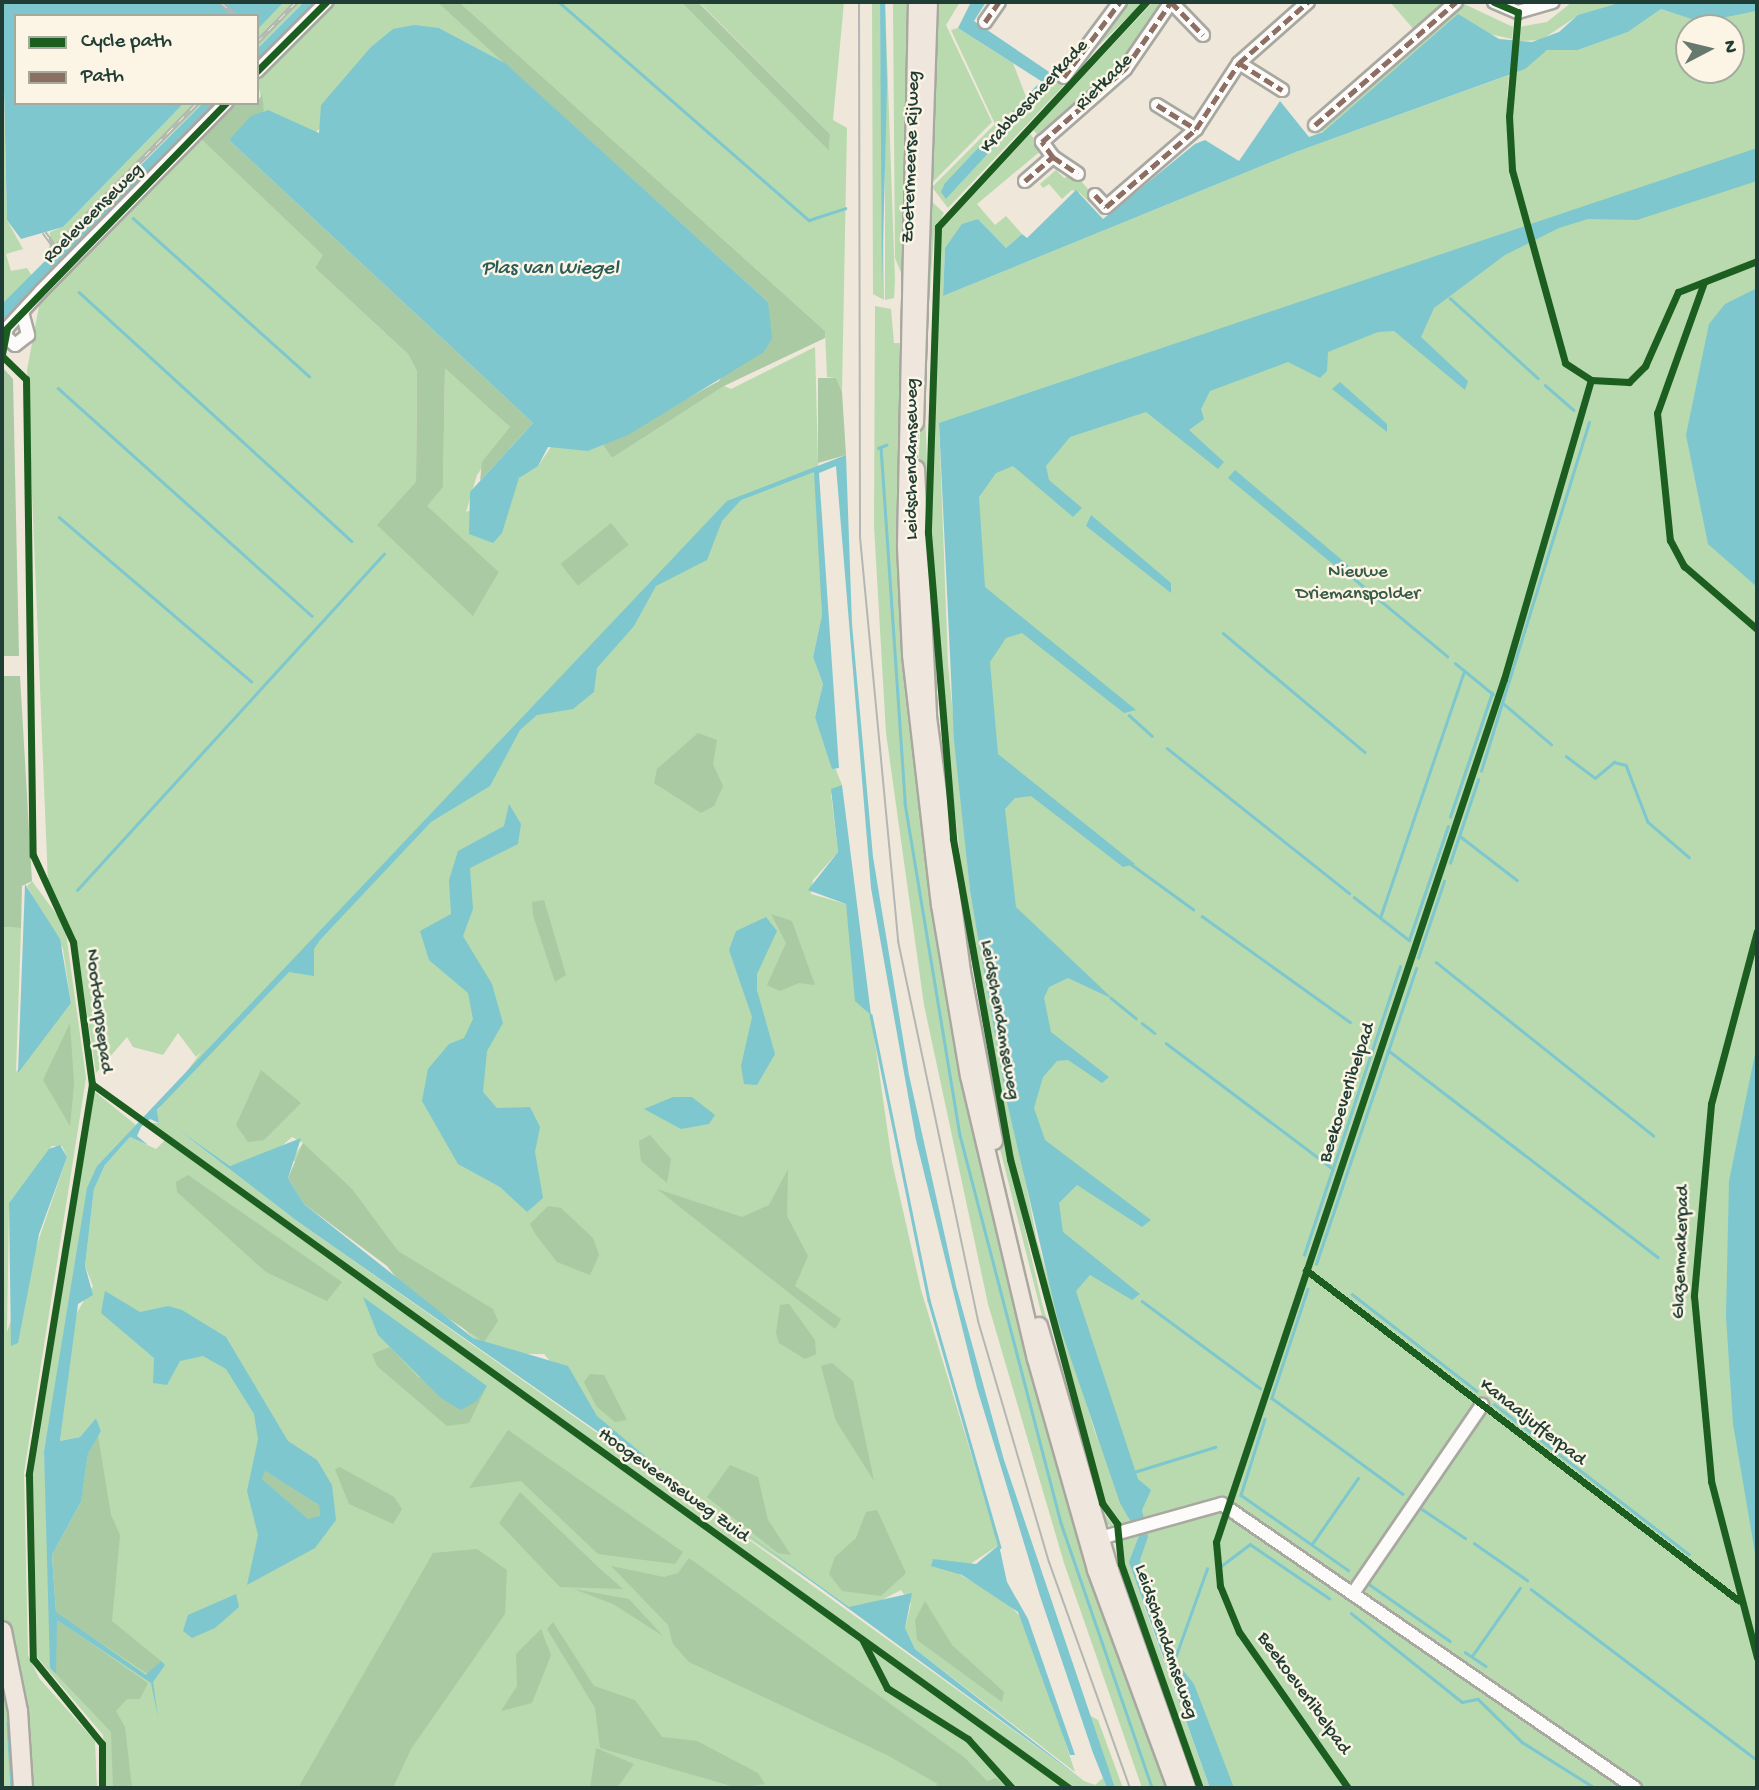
<!DOCTYPE html>
<style>
body{margin:0}
#map{position:relative;width:1759px;height:1790px;overflow:hidden;background:#eee7da;font-family:"Gochi Hand",sans-serif}
div>[style]{position:absolute}
.green>*{inset:0;background:#b8daae}
.forest>*{inset:0;background:#a9caa3;transform-origin:0 0}
.water>*{inset:0;background:#7ec7cf}
.stream>*{height:2.5px;margin:-1.25px;padding:0 1.25px;transform-origin:1.25px;border-radius:1.25px;background:#7ec7cf}
.roads{filter:drop-shadow(2px 0 #a8a8a0) drop-shadow(-2px 0 #a8a8a0) drop-shadow(0 2px #a8a8a0) drop-shadow(0 -2px #a8a8a0)}
.minor>*{height:12px;margin:-6px;padding:0 6px;transform-origin:6px;border-radius:6px;background:#fcfbf9}
.major>*{height:16px;margin:-8px;padding:0 8px;transform-origin:8px;border-radius:8px;background:#efe6de}
.highway>*{height:18px;margin:-9px;padding:0 9px;transform-origin:9px;border-radius:9px;background:#efe6de}
.tram>*{height:2px;margin:-1px;padding:0 1px;transform-origin:1px;border-radius:1px;background:#b3b6b3}
.rail>*{height:5px;margin-top:-2.5px;transform-origin:0;background:repeating-linear-gradient(90deg,#fcf5e5 0 8px,#b3b6b3 0 16px);box-sizing:border-box;border-block:2px solid #b3b6b3}
.quiet>*{height:5px;margin-top:-2.5px;transform-origin:0;background:repeating-linear-gradient(90deg,#8d6e63 0 10px,transparent 0 15px)}
.cycleway>*{height:7px;margin:-3.5px;padding:0 3.5px;transform-origin:3.5px;border-radius:3.5px;background:#1b5e20}
span{translate:-50% -50%;white-space:nowrap;text-align:center;line-height:1.15;-webkit-text-stroke:5px #fcf5e5;paint-order:stroke}
.street-label{font-size:19px;color:#1f3d34}
.park-label{font-size:19px;color:#355a45}
.water-label{font-size:21px;color:#2b5c5a;font-style:italic}
.frame{position:absolute;inset:0;border:4px solid #1f3d34;pointer-events:none}
.legend{position:absolute;left:14px;top:14px;width:245px;height:91px;box-sizing:border-box;background:#fcf5e5;border:2px solid #a4ab9e;margin:0;padding:9px 12px;list-style:none;font-size:21px;color:#1f3d34}
.legend li{display:flex;align-items:center;gap:14px;height:35px}
.legend b{width:35px;border:2px solid #a4ab9e}
.north{position:absolute;left:1675px;top:14px;width:70px;height:70px;box-sizing:border-box;background:#fcf5e5;border:2px solid #a4ab9e;border-radius:50%;rotate:83deg;font-size:19px;font-weight:700;line-height:28px;text-align:center;color:#1f3d34}
.north::after{content:'';display:block;margin:auto;width:24px;height:32px;background:#67786e;clip-path:polygon(50% 0,100% 100%,50% 72%,0 100%)}
</style>
<div id="map">
<div class="green">
<i style="clip-path:polygon(284px 2px,304px 2px,257px 49px,257px 30px)"></i>
<i style="clip-path:polygon(333px 2px,437px 2px,505px 63px,439px 28px,393px 29px,321px 105px,323px 125px,314px 134px,264px 111px,257px 79px)"></i>
<i style="clip-path:polygon(459px 2px,681px 2px,829px 151px,830px 134px,700px 3px,844px 2px,833px 120px,847px 128px,842px 392px,836px 378px,827px 377px,825px 331px)"></i>
<i style="clip-path:polygon(872px 2px,880px 2px,884px 300px,873px 294px)"></i>
<i style="clip-path:polygon(885px 2px,895px 281px,894px 298px,885px 300px)"></i>
<i style="clip-path:polygon(893px 2px,913px 2px,904px 280px,895px 258px)"></i>
<i style="clip-path:polygon(932px 2px,960px 2px,946px 25px,992px 122px,929px 186px,928px 198px,944px 213px,934px 232px,929px 304px,926px 303px)"></i>
<i style="clip-path:polygon(1125px 2px,1143px 2px,1067px 77px)"></i>
<i style="clip-path:polygon(1153px 2px,1164px 2px,1122px 67px,1041px 138px,1033px 130px)"></i>
<i style="clip-path:polygon(1390px 2px,1451px 2px,1416px 32px)"></i>
<i style="clip-path:polygon(1460px 2px,1513px 27px,1512px 39px,1481px 32px,1458px 15px,1323px 132px,1318px 126px)"></i>
<i style="clip-path:polygon(1572px 2px,1622px 2px,1579px 15px,1541px 40px,1518px 41px,1519px 27px,1547px 22px)"></i>
<i style="clip-path:polygon(evenodd,1661px 9px,1701px 21px,1757px 11px,1757px 1788px,1220px 1788px,1141px 1598px,1210px 1788px,1203px 1788px,1124px 1563px,1121px 1527px,1106px 1507px,1079px 1417px,1013px 1158px,967px 916px,939px 673px,931px 532px,939px 232px,1030px 134px,1043px 149px,977px 204px,995px 225px,1006px 216px,1022px 234px,1006px 248px,978px 219px,945px 248px,943px 296px,1296px 152px,1509px 75px,1507px 98px,1513px 96px,1515px 73px,1537px 55px,1552px 48px,1578px 50px,1628px 32px,1661px 9px,1689px 28px,1731px 28px,1731px 70px,1689px 70px,1689px 28px,1661px 9px,939px 423px,1041px 1210px,1098px 1442px,1037px 1241px,970px 891px,948px 664px,939px 423px)"></i>
<i style="clip-path:polygon(2px 19px,7px 220px,23px 249px,6px 254px,11px 271px,27px 268px,32px 276px,2px 304px)"></i>
<i style="clip-path:polygon(958px 28px,1013px 63px,1026px 97px,945px 183px,946px 199px,1058px 78px,1066px 83px,948px 208px,932px 187px,995px 124px,951px 30px)"></i>
<i style="clip-path:polygon(184px 103px,203px 103px,49px 254px,50px 232px,63px 227px)"></i>
<i style="clip-path:polygon(evenodd,200px 138px,324px 255px,315px 268px,408px 354px,417px 371px,416px 482px,474px 614px,499px 572px,426px 506px,443px 487px,445px 367px,510px 427px,477px 475px,466px 512px,508px 497px,524px 470px,538px 466px,553px 444px,588px 451px,603px 445px,612px 458px,724px 386px,731px 389px,815px 347px,822px 615px,813px 657px,823px 684px,815px 717px,842px 785px,831px 794px,838px 852px,813px 880px,811px 894px,846px 904px,855px 975px,871px 1015px,892px 1162px,921px 1290px,999px 1545px,964px 1568px,933px 1559px,1004px 1600px,1026px 1622px,1075px 1772px,915px 1649px,905px 1628px,911px 1604px,901px 1590px,872px 1605px,849px 1607px,720px 1519px,1084px 1781px,1095px 1785px,1103px 1778px,1107px 1788px,106px 1788px,103px 1735px,37px 1657px,33px 1475px,94px 1091px,136px 1125px,97px 1166px,44px 1450px,55px 1674px,88px 1454px,101px 1431px,96px 1418px,80px 1437px,60px 1441px,76px 1314px,93px 1286px,85px 1266px,94px 1189px,105px 1165px,130px 1137px,156px 1149px,165px 1140px,146px 1123px,159px 1123px,157px 1111px,202px 1051px,196px 1057px,178px 1033px,163px 1055px,133px 1047px,127px 1037px,96px 1073px,76px 940px,48px 883px,27px 370px,40px 301px,200px 138px,177px 1129px,230px 1166px,274px 1153px,292px 1137px,303px 1143px,292px 1159px,473px 1338px,515px 1354px,544px 1354px,597px 1417px,705px 1509px,297px 1221px,177px 1129px)"></i>
<i style="clip-path:polygon(1056px 170px,1064px 178px,1075px 174px,1094px 196px,1090px 203px,1080px 193px,1072px 190px,1062px 199px,1049px 184px,1043px 188px,1040px 184px)"></i>
<i style="clip-path:polygon(875px 306px,891px 309px,894px 343px,904px 343px,901px 437px,995px 1221px,1173px 1788px,1142px 1788px,1064px 1563px,988px 1304px,924px 1005px,886px 733px,874px 526px)"></i>
<i style="clip-path:polygon(924px 373px,934px 677px,961px 914px,992px 1087px,1042px 1303px,1100px 1508px,1115px 1528px,1104px 1523px,1072px 1435px,997px 1137px,938px 784px,918px 467px)"></i>
<i style="clip-path:polygon(evenodd,32px 881px,65px 926px,86px 1078px,24px 1473px,28px 1655px,39px 1678px,95px 1741px,97px 1788px,34px 1788px,2px 1613px,2px 927px,21px 928px,16px 1072px,71px 1003px,63px 949px,27px 886px,32px 881px,52px 1146px,62px 1146px,67px 1157px,7px 1332px,9px 1203px,52px 1146px)"></i>
<i style="clip-path:polygon(2px 1648px,20px 1788px,2px 1788px)"></i>
<i style="clip-path:polygon(1087px 1714px,1098px 1720px,1123px 1788px,1115px 1788px)"></i>
</div>
<div class="forest">
<i style="clip-path:polygon(437px 2px,459px 2px,825px 331px,825px 338px,724px 386px,612px 458px,603px 445px,719px 381px,768px 302px)"></i>
<i style="clip-path:polygon(681px 2px,698px 2px,830px 134px,829px 151px)"></i>
<i style="clip-path:polygon(262px 94px,264px 111px,229px 140px,533px 423px,480px 481px,482px 462px,510px 427px,445px 368px,443px 487px,427px 506px,499px 572px,473px 616px,377px 525px,416px 482px,417px 371px,408px 354px,315px 268px,323px 255px,200px 138px,234px 103px,257px 103px)"></i>
<i style="clip-path:polygon(2px 367px,13px 379px,19px 656px,2px 656px)"></i>
<i style="clip-path:polygon(818px 378px,836px 378px,842px 392px,846px 455px,818px 463px)"></i>
<i style="left:611px;top:523px;width:28px;height:65px;rotate:51deg"></i>
<i style="clip-path:polygon(2px 676px,20px 676px,32px 881px,22px 886px,21px 928px,2px 927px)"></i>
<i style="clip-path:polygon(698px 733px,717px 740px,713px 764px,723px 786px,714px 806px,701px 813px,654px 783px,657px 769px)"></i>
<i style="clip-path:polygon(544px 900px,566px 975px,555px 982px,533px 915px,532px 902px)"></i>
<i style="clip-path:polygon(771px 914px,792px 921px,815px 985px,799px 983px,780px 991px,767px 985px,786px 943px)"></i>
<i style="clip-path:polygon(70px 1023px,74px 1084px,70px 1126px,43px 1080px)"></i>
<i style="clip-path:polygon(261px 1070px,301px 1103px,264px 1140px,248px 1142px,236px 1125px)"></i>
<i style="clip-path:polygon(650px 1135px,671px 1159px,667px 1183px,641px 1161px,639px 1141px)"></i>
<i style="clip-path:polygon(303px 1143px,352px 1189px,398px 1251px,493px 1309px,498px 1321px,484px 1342px,407px 1291px,387px 1266px,304px 1204px,288px 1178px)"></i>
<i style="clip-path:polygon(788px 1169px,787px 1216px,808px 1256px,795px 1286px,841px 1319px,835px 1329px,657px 1189px,742px 1217px,769px 1205px)"></i>
<i style="clip-path:polygon(188px 1175px,342px 1282px,327px 1301px,266px 1272px,177px 1192px,176px 1182px)"></i>
<i style="clip-path:polygon(548px 1206px,561px 1208px,593px 1238px,599px 1255px,590px 1275px,557px 1262px,536px 1235px,530px 1224px)"></i>
<i style="clip-path:polygon(789px 1304px,815px 1340px,816px 1354px,805px 1359px,779px 1343px,776px 1333px,780px 1305px)"></i>
<i style="clip-path:polygon(390px 1347px,418px 1377px,477px 1401px,487px 1386px,469px 1423px,447px 1426px,377px 1366px,372px 1354px)"></i>
<i style="clip-path:polygon(832px 1363px,853px 1381px,874px 1481px,836px 1421px,821px 1366px)"></i>
<i style="clip-path:polygon(590px 1374px,604px 1375px,627px 1420px,615px 1422px,596px 1406px,584px 1382px)"></i>
<i style="clip-path:polygon(508px 1430px,683px 1552px,675px 1564px,598px 1554px,521px 1481px,469px 1488px)"></i>
<i style="clip-path:polygon(98px 1436px,111px 1515px,120px 1535px,112px 1621px,161px 1661px,149px 1675px,56px 1613px,52px 1555px,81px 1502px,88px 1454px)"></i>
<i style="clip-path:polygon(730px 1465px,758px 1477px,768px 1520px,791px 1555px,778px 1553px,707px 1497px)"></i>
<i style="clip-path:polygon(340px 1467px,394px 1497px,402px 1509px,393px 1524px,349px 1504px,335px 1469px)"></i>
<i style="clip-path:polygon(265px 1471px,319px 1505px,320px 1517px,308px 1519px,262px 1479px)"></i>
<i style="clip-path:polygon(520px 1492px,598px 1567px,623px 1589px,560px 1587px,499px 1523px)"></i>
<i style="clip-path:polygon(877px 1510px,906px 1573px,881px 1596px,842px 1591px,829px 1574px,835px 1557px,856px 1538px,866px 1512px)"></i>
<i style="clip-path:polygon(477px 1549px,507px 1570px,505px 1614px,411px 1749px,393px 1788px,298px 1788px,433px 1553px)"></i>
<i style="clip-path:polygon(689px 1558px,965px 1758px,987px 1781px,996px 1778px,1007px 1788px,931px 1788px,938px 1784px,887px 1755px,689px 1662px,673px 1644px,668px 1625px,611px 1566px,664px 1577px,678px 1573px)"></i>
<i style="clip-path:polygon(574px 1589px,629px 1599px,663px 1636px,613px 1604px)"></i>
<i style="clip-path:polygon(925px 1601px,952px 1645px,1004px 1692px,1002px 1702px,917px 1640px,915px 1620px)"></i>
<i style="clip-path:polygon(56px 1619px,148px 1683px,140px 1699px,127px 1699px,116px 1711px,125px 1727px,132px 1788px,113px 1788px,111px 1732px,56px 1674px)"></i>
<i style="clip-path:polygon(553px 1622px,594px 1686px,635px 1700px,662px 1737px,697px 1741px,758px 1773px,765px 1784px,738px 1788px,600px 1748px,595px 1708px,547px 1629px)"></i>
<i style="clip-path:polygon(541px 1629px,551px 1655px,532px 1703px,501px 1711px,517px 1686px,516px 1654px)"></i>
<i style="clip-path:polygon(596px 1748px,634px 1764px,617px 1788px,590px 1788px)"></i>
</div>
<div class="water">
<i style="clip-path:polygon(2px 2px,284px 2px,257px 30px,257px 16px,16px 16px,16px 103px,184px 103px,63px 227px,21px 239px,7px 220px)"></i>
<i style="clip-path:polygon(304px 2px,316px 2px,257px 62px,257px 49px)"></i>
<i style="clip-path:polygon(880px 2px,885px 2px,887px 85px,882px 287px)"></i>
<i style="clip-path:polygon(971px 2px,986px 2px,974px 21px,1058px 78px,946px 199px,941px 192px,945px 183px,1041px 81px,958px 28px)"></i>
<i style="clip-path:polygon(1622px 2px,1757px 2px,1757px 11px,1701px 22px,1661px 9px,1628px 32px,1578px 50px,1547px 50px,1525px 69px,1296px 152px,943px 296px,945px 248px,962px 224px,978px 219px,1006px 248px,1022px 234px,1027px 238px,1076px 190px,1103px 219px,1195px 144px,1205px 140px,1239px 161px,1280px 101px,1309px 137px,1323px 132px,1458px 14px,1499px 39px,1532px 42px,1559px 32px,1578px 15px)"></i>
<i style="clip-path:polygon(414px 25px,439px 28px,505px 63px,768px 302px,772px 338px,764px 352px,628px 435px,588px 451px,548px 447px,538px 466px,519px 478px,502px 533px,493px 543px,469px 534px,470px 492px,533px 423px,229px 140px,251px 116px,268px 110px,319px 133px,321px 105px,371px 47px,393px 29px)"></i>
<i style="clip-path:polygon(203px 103px,217px 103px,2px 321px,2px 304px)"></i>
<i style="clip-path:polygon(1757px 148px,1757px 181px,1637px 220px,1588px 219px,1559px 228px,1505px 255px,1434px 308px,1421px 337px,1468px 381px,1465px 390px,1394px 331px,1378px 332px,1328px 352px,1327px 371px,1320px 378px,1288px 362px,1210px 391px,1201px 409px,1204px 419px,1189px 430px,1224px 462px,1218px 469px,1146px 412px,1070px 437px,1046px 466px,1049px 480px,1082px 508px,1073px 517px,1013px 466px,996px 473px,979px 497px,985px 587px,1136px 710px,1124px 713px,1022px 633px,1006px 638px,990px 662px,998px 754px,1135px 864px,1123px 867px,1031px 796px,1015px 798px,1005px 809px,1016px 907px,1113px 999px,1068px 978px,1049px 987px,1044px 998px,1051px 1032px,1109px 1077px,1102px 1083px,1068px 1060px,1057px 1061px,1043px 1077px,1034px 1108px,1045px 1140px,1151px 1220px,1142px 1227px,1077px 1185px,1059px 1203px,1063px 1232px,1140px 1294px,1132px 1300px,1090px 1275px,1076px 1291px,1138px 1479px,1151px 1490px,1142px 1510px,1148px 1537px,1140px 1560px,1171px 1655px,1194px 1684px,1234px 1788px,1210px 1788px,1129px 1562px,1139px 1536px,1120px 1503px,1058px 1321px,1006px 1098px,970px 891px,954px 740px,939px 423px)"></i>
<i style="clip-path:polygon(1757px 288px,1757px 587px,1708px 544px,1686px 435px,1709px 324px,1725px 304px)"></i>
<i style="clip-path:polygon(1340px 382px,1387px 424px,1387px 432px,1332px 389px)"></i>
<i style="clip-path:polygon(846px 455px,852px 624px,873px 857px,909px 1075px,956px 1286px,1004px 1460px,1115px 1788px,1107px 1788px,1093px 1753px,1040px 1596px,977px 1388px,916px 1140px,871px 888px,836px 466px,819px 473px,839px 768px,832px 769px,815px 717px,823px 684px,813px 657px,822px 615px,814px 472px,741px 500px,722px 521px,707px 560px,656px 586px,634px 626px,597px 668px,594px 692px,573px 709px,537px 715px,520px 730px,490px 786px,431px 822px,320px 940px,314px 949px,314px 976px,289px 972px,157px 1110px,159px 1123px,150px 1119px,141px 1127px,137px 1136px,148px 1145px,130px 1137px,105px 1165px,94px 1189px,85px 1266px,93px 1295px,78px 1304px,60px 1441px,80px 1437px,96px 1418px,101px 1431px,88px 1454px,81px 1502px,52px 1555px,56px 1612px,146px 1675px,161px 1661px,165px 1665px,153px 1682px,158px 1717px,151px 1683px,57px 1620px,56px 1674px,50px 1668px,44px 1451px,87px 1188px,97px 1166px,727px 501px)"></i>
<i style="clip-path:polygon(1235px 470px,1355px 571px,1351px 579px,1228px 478px)"></i>
<i style="clip-path:polygon(1091px 515px,1171px 583px,1171px 593px,1086px 526px)"></i>
<i style="clip-path:polygon(842px 785px,871px 1015px,855px 1001px,846px 904px,808px 890px,838px 852px,831px 789px)"></i>
<i style="clip-path:polygon(509px 804px,521px 824px,518px 844px,470px 868px,473px 909px,463px 936px,492px 984px,503px 1023px,487px 1051px,483px 1092px,497px 1108px,530px 1107px,540px 1127px,535px 1152px,543px 1198px,527px 1212px,500px 1187px,458px 1164px,422px 1101px,428px 1069px,449px 1044px,464px 1038px,473px 1019px,468px 993px,429px 960px,420px 931px,451px 914px,449px 880px,458px 851px,504px 826px)"></i>
<i style="clip-path:polygon(25px 884px,60px 939px,71px 1003px,18px 1073px)"></i>
<i style="clip-path:polygon(766px 917px,777px 931px,757px 974px,757px 990px,775px 1054px,757px 1085px,744px 1084px,741px 1066px,752px 1017px,729px 950px,736px 931px)"></i>
<i style="clip-path:polygon(1757px 1044px,1757px 1564px,1733px 1424px,1726px 1316px,1729px 1181px)"></i>
<i style="clip-path:polygon(673px 1097px,692px 1097px,715px 1115px,709px 1124px,681px 1129px,644px 1109px)"></i>
<i style="clip-path:polygon(176px 1128px,230px 1166px,301px 1138px,288px 1178px,304px 1204px,473px 1338px,568px 1366px,597px 1416px,707px 1508px,297px 1221px)"></i>
<i style="clip-path:polygon(60px 1145px,67px 1157px,39px 1234px,18px 1343px,11px 1346px,9px 1203px,49px 1149px)"></i>
<i style="clip-path:polygon(evenodd,105px 1291px,140px 1312px,168px 1306px,182px 1310px,226px 1337px,288px 1441px,317px 1460px,332px 1485px,336px 1520px,315px 1548px,247px 1585px,258px 1535px,247px 1491px,258px 1439px,254px 1414px,226px 1369px,203px 1356px,180px 1361px,167px 1385px,153px 1383px,154px 1358px,101px 1313px,105px 1291px,265px 1471px,319px 1505px,320px 1516px,308px 1519px,262px 1479px,265px 1471px)"></i>
<i style="clip-path:polygon(363px 1297px,487px 1386px,477px 1401px,461px 1410px,441px 1398px,378px 1335px)"></i>
<i style="clip-path:polygon(722px 1516px,849px 1607px,912px 1593px,905px 1628px,915px 1649px,1084px 1781px)"></i>
<i style="clip-path:polygon(999px 1545px,1007px 1582px,1028px 1619px,1075px 1755px,1070px 1755px,1018px 1612px,962px 1575px,931px 1566px,933px 1559px,976px 1564px)"></i>
<i style="clip-path:polygon(236px 1594px,239px 1607px,215px 1628px,192px 1638px,183px 1631px,188px 1615px)"></i>
</div>
<div class="stream">
<i style="left:559px;top:2px;width:332px;rotate:41.1deg"></i>
<i style="left:809px;top:220px;width:38px;rotate:-18deg"></i>
<i style="left:133px;top:218px;width:237px;rotate:41.9deg"></i>
<i style="left:79px;top:292px;width:369px;rotate:42.4deg"></i>
<i style="left:1450px;top:298px;width:119px;rotate:42.3deg"></i>
<i style="left:1545px;top:385px;width:38px;rotate:41deg"></i>
<i style="left:58px;top:388px;width:341px;rotate:41.9deg"></i>
<i style="left:881px;top:447px;width:357px;rotate:86.1deg"></i>
<i style="left:905px;top:803px;width:337px;rotate:80.6deg"></i>
<i style="left:960px;top:1135px;width:401px;rotate:75.4deg"></i>
<i style="left:1061px;top:1523px;width:280px;rotate:71deg"></i>
<i style="left:878px;top:448px;width:9px;rotate:-21deg"></i>
<i style="left:59px;top:517px;width:253px;rotate:40.5deg"></i>
<i style="left:1352px;top:577px;width:124px;rotate:39.7deg"></i>
<i style="left:1223px;top:633px;width:185px;rotate:40deg"></i>
<i style="left:1455px;top:663px;width:49px;rotate:39.2deg"></i>
<i style="left:1504px;top:704px;width:62px;rotate:40.4deg"></i>
<i style="left:1129px;top:715px;width:31px;rotate:42deg"></i>
<i style="left:1167px;top:748px;width:233px;rotate:38.5deg"></i>
<i style="left:1566px;top:756px;width:36px;rotate:37deg"></i>
<i style="left:1595px;top:778px;width:25px;rotate:-40deg"></i>
<i style="left:1614px;top:762px;width:12px;rotate:14deg"></i>
<i style="left:1626px;top:765px;width:61px;rotate:68.9deg"></i>
<i style="left:1648px;top:822px;width:54px;rotate:40.5deg"></i>
<i style="left:1481px;top:771px;width:365px;rotate:-72.8deg"></i>
<i style="left:1450px;top:817px;width:131px;rotate:-71.3deg"></i>
<i style="left:1460px;top:836px;width:72px;rotate:37.7deg"></i>
<i style="left:1450px;top:863px;width:88px;rotate:-71.4deg"></i>
<i style="left:1131px;top:864px;width:77px;rotate:36deg"></i>
<i style="left:77px;top:890px;width:455px;rotate:-47.6deg"></i>
<i style="left:1354px;top:897px;width:70px;rotate:38deg"></i>
<i style="left:1409px;top:940px;width:120px;rotate:-71.1deg"></i>
<i style="left:1202px;top:916px;width:182px;rotate:35.6deg"></i>
<i style="left:1380px;top:918px;width:261px;rotate:-71.2deg"></i>
<i style="left:1418px;top:958px;width:81px;rotate:-71.3deg"></i>
<i style="left:1436px;top:962px;width:278px;rotate:38.6deg"></i>
<i style="left:1111px;top:998px;width:32px;rotate:39deg"></i>
<i style="left:871px;top:1015px;width:291px;rotate:78.5deg"></i>
<i style="left:929px;top:1300px;width:257px;rotate:74deg"></i>
<i style="left:1142px;top:1023px;width:16px;rotate:38deg"></i>
<i style="left:1166px;top:1043px;width:209px;rotate:37deg"></i>
<i style="left:1388px;top:1050px;width:340px;rotate:37.5deg"></i>
<i style="left:1304px;top:1255px;width:304px;rotate:-71.6deg"></i>
<i style="left:1316px;top:1264px;width:312px;rotate:-71.3deg"></i>
<i style="left:1308px;top:1289px;width:115px;rotate:108.3deg"></i>
<i style="left:1272px;top:1398px;width:162px;rotate:36.2deg"></i>
<i style="left:1352px;top:1294px;width:158px;rotate:37.8deg"></i>
<i style="left:1142px;top:1301px;width:147px;rotate:36.4deg"></i>
<i style="left:1494px;top:1404px;width:246px;rotate:37.6deg"></i>
<i style="left:1265px;top:1419px;width:80px;rotate:107.5deg"></i>
<i style="left:1241px;top:1495px;width:131px;rotate:35deg"></i>
<i style="left:1134px;top:1472px;width:85px;rotate:-17.2deg"></i>
<i style="left:1422px;top:1509px;width:52px;rotate:34deg"></i>
<i style="left:1474px;top:1543px;width:65px;rotate:34.9deg"></i>
<i style="left:1312px;top:1544px;width:80px;rotate:-55.1deg"></i>
<i style="left:1221px;top:1566px;width:36px;rotate:-37deg"></i>
<i style="left:1250px;top:1544px;width:96px;rotate:34.4deg"></i>
<i style="left:1369px;top:1584px;width:99px;rotate:35.1deg"></i>
<i style="left:1531px;top:1589px;width:283px;rotate:37.1deg"></i>
<i style="left:1351px;top:1613px;width:142px;rotate:38.7deg"></i>
<i style="left:1462px;top:1702px;width:16px;rotate:-11deg"></i>
<i style="left:1478px;top:1699px;width:62px;rotate:44.3deg"></i>
<i style="left:1522px;top:1742px;width:86px;rotate:32.2deg"></i>
<i style="left:1465px;top:1652px;width:25px;rotate:34deg"></i>
<i style="left:1472px;top:1656px;width:83px;rotate:-54.8deg"></i>
<i style="left:1174px;top:1661px;width:98px;rotate:-70.3deg"></i>
<i style="left:8px;top:1723px;width:65px;rotate:86.5deg"></i>
</div>
<div class="roads">
<div class="minor">
<i style="left:1171px;top:2px;width:46px;rotate:45.9deg"></i>
<i style="left:1494px;top:2px;width:26px;rotate:23deg"></i>
<i style="left:1518px;top:12px;width:36px;rotate:-16deg"></i>
<i style="left:985px;top:22px;width:24px;rotate:-55deg"></i>
<i style="left:1239px;top:63px;width:51px;rotate:32.1deg"></i>
<i style="left:257px;top:71px;width:98px;rotate:-45deg"></i>
<i style="left:1064px;top:77px;width:94px;rotate:-53.3deg"></i>
<i style="left:1157px;top:105px;width:46px;rotate:31.6deg"></i>
<i style="left:1315px;top:125px;width:187px;rotate:-41.1deg"></i>
<i style="left:1053px;top:157px;width:30px;rotate:34deg"></i>
<i style="left:1025px;top:181px;width:37px;rotate:-41deg"></i>
<i style="left:1053px;top:157px;width:19px;rotate:-126deg"></i>
<i style="left:1042px;top:142px;width:111px;rotate:-41.3deg"></i>
<i style="left:1125px;top:69px;width:81px;rotate:-55.5deg"></i>
<i style="left:1095px;top:195px;width:16px;rotate:47deg"></i>
<i style="left:1106px;top:207px;width:119px;rotate:-40.9deg"></i>
<i style="left:1196px;top:129px;width:79px;rotate:-56.9deg"></i>
<i style="left:1239px;top:63px;width:92px;rotate:-41.5deg"></i>
<i style="left:22px;top:312px;width:24px;rotate:75deg"></i>
<i style="left:28px;top:335px;width:16px;rotate:142deg"></i>
<i style="left:15px;top:345px;width:13px;rotate:-138deg"></i>
<i style="left:5px;top:336px;width:8px;rotate:-76deg"></i>
<i style="left:7px;top:328px;width:50px;rotate:-47.4deg"></i>
<i style="left:41px;top:291px;width:264px;rotate:-45.5deg"></i>
<i style="left:1093px;top:1540px;width:134px;rotate:-15.6deg"></i>
<i style="left:1222px;top:1504px;width:501px;rotate:34.51deg"></i>
<i style="left:1354px;top:1592px;width:227px;rotate:-55.6deg"></i>
</div>
<div class="major">
<i style="left:917px;top:2px;width:545px;rotate:91.16deg"></i>
<i style="left:906px;top:547px;width:108px;rotate:87.3deg"></i>
<i style="left:911px;top:655px;width:252px;rotate:83.4deg"></i>
<i style="left:940px;top:905px;width:173px;rotate:80.4deg"></i>
<i style="left:969px;top:1076px;width:291px;rotate:76.7deg"></i>
<i style="left:1036px;top:1359px;width:219px;rotate:74.1deg"></i>
<i style="left:1096px;top:1570px;width:232px;rotate:69.8deg"></i>
<i style="left:915px;top:423px;width:421px;rotate:-88.1deg"></i>
<i style="left:916px;top:469px;width:248px;rotate:87.2deg"></i>
<i style="left:928px;top:717px;width:257px;rotate:82.4deg"></i>
<i style="left:962px;top:972px;width:172px;rotate:79.3deg"></i>
<i style="left:1039px;top:1326px;width:254px;rotate:73.8deg"></i>
<i style="left:1110px;top:1570px;width:231px;rotate:70.5deg"></i>
</div>
<div class="highway">
<i style="left:2px;top:1631px;width:82px;rotate:78.7deg"></i>
<i style="left:18px;top:1711px;width:77px;rotate:86.3deg"></i>
</div>
</div>
<div class="tram">
<i style="left:859px;top:2px;width:535px;rotate:89.89deg"></i>
<i style="left:860px;top:537px;width:406px;rotate:84.6deg"></i>
<i style="left:898px;top:941px;width:388px;rotate:78.1deg"></i>
<i style="left:978px;top:1321px;width:251px;rotate:73.6deg"></i>
<i style="left:1049px;top:1562px;width:240px;rotate:70.3deg"></i>
</div>
<div class="rail">
<i style="left:221px;top:2px;width:20px;rotate:45deg"></i>
<i style="left:257px;top:42px;width:56px;rotate:-45.7deg"></i>
<i style="left:44px;top:232px;width:19px;rotate:54deg"></i>
<i style="left:55px;top:247px;width:202px;rotate:-45.4deg"></i>
</div>
<div class="quiet">
<i style="left:1171px;top:2px;width:46px;rotate:45.9deg"></i>
<i style="left:985px;top:22px;width:24px;rotate:-55deg"></i>
<i style="left:1239px;top:63px;width:51px;rotate:32.1deg"></i>
<i style="left:1064px;top:77px;width:94px;rotate:-53.3deg"></i>
<i style="left:1157px;top:105px;width:46px;rotate:31.6deg"></i>
<i style="left:1315px;top:125px;width:187px;rotate:-41.1deg"></i>
<i style="left:1053px;top:157px;width:30px;rotate:34deg"></i>
<i style="left:1025px;top:181px;width:37px;rotate:-41deg"></i>
<i style="left:1053px;top:157px;width:19px;rotate:-126deg"></i>
<i style="left:1042px;top:142px;width:111px;rotate:-41.3deg"></i>
<i style="left:1125px;top:69px;width:81px;rotate:-55.5deg"></i>
<i style="left:1095px;top:195px;width:16px;rotate:47deg"></i>
<i style="left:1106px;top:207px;width:119px;rotate:-40.9deg"></i>
<i style="left:1196px;top:129px;width:79px;rotate:-56.9deg"></i>
<i style="left:1239px;top:63px;width:92px;rotate:-41.5deg"></i>
</div>
<div class="cycleway">
<i style="left:1146px;top:2px;width:306px;rotate:132.8deg"></i>
<i style="left:938px;top:227px;width:306px;rotate:91.9deg"></i>
<i style="left:928px;top:533px;width:307px;rotate:85.3deg"></i>
<i style="left:953px;top:839px;width:325px;rotate:79.9deg"></i>
<i style="left:1010px;top:1159px;width:356px;rotate:75deg"></i>
<i style="left:1102px;top:1503px;width:26px;rotate:54deg"></i>
<i style="left:1117px;top:1524px;width:40px;rotate:84.3deg"></i>
<i style="left:1121px;top:1564px;width:238px;rotate:70.6deg"></i>
<i style="left:1494px;top:2px;width:26px;rotate:23deg"></i>
<i style="left:1518px;top:12px;width:104px;rotate:94.9deg"></i>
<i style="left:1509px;top:116px;width:54px;rotate:86.8deg"></i>
<i style="left:1512px;top:170px;width:200px;rotate:74.6deg"></i>
<i style="left:1565px;top:363px;width:31px;rotate:33deg"></i>
<i style="left:1591px;top:380px;width:38px;rotate:3deg"></i>
<i style="left:1629px;top:382px;width:23px;rotate:-45deg"></i>
<i style="left:1645px;top:366px;width:81px;rotate:-66deg"></i>
<i style="left:1678px;top:292px;width:85px;rotate:-21.4deg"></i>
<i style="left:257px;top:71px;width:98px;rotate:-45deg"></i>
<i style="left:1704px;top:282px;width:139px;rotate:109.7deg"></i>
<i style="left:1657px;top:413px;width:128px;rotate:84.2deg"></i>
<i style="left:1670px;top:540px;width:30px;rotate:62deg"></i>
<i style="left:1684px;top:566px;width:96px;rotate:40.8deg"></i>
<i style="left:2px;top:354px;width:26px;rotate:-79deg"></i>
<i style="left:7px;top:328px;width:314px;rotate:-45.8deg"></i>
<i style="left:2px;top:356px;width:33px;rotate:44deg"></i>
<i style="left:26px;top:379px;width:476px;rotate:89.2deg"></i>
<i style="left:33px;top:855px;width:96px;rotate:65.3deg"></i>
<i style="left:73px;top:942px;width:143px;rotate:82.4deg"></i>
<i style="left:92px;top:1084px;width:396px;rotate:99.2deg"></i>
<i style="left:29px;top:1475px;width:184px;rotate:88.8deg"></i>
<i style="left:33px;top:1659px;width:109px;rotate:50.9deg"></i>
<i style="left:102px;top:1744px;width:44px;rotate:90deg"></i>
<i style="left:1757px;top:931px;width:179px;rotate:104.9deg"></i>
<i style="left:1711px;top:1104px;width:193px;rotate:95.1deg"></i>
<i style="left:1694px;top:1296px;width:186px;rotate:84.7deg"></i>
<i style="left:1711px;top:1481px;width:183px;rotate:75.4deg"></i>
<i style="left:92px;top:1084px;width:1204px;rotate:35.78deg"></i>
<i style="left:1306px;top:1270px;width:544px;rotate:37.38deg"></i>
<i style="left:863px;top:1641px;width:53px;rotate:62.9deg"></i>
<i style="left:887px;top:1688px;width:96px;rotate:32.2deg"></i>
<i style="left:968px;top:1739px;width:66px;rotate:48.1deg"></i>
<i style="left:1348px;top:1788px;width:190px;rotate:-124.9deg"></i>
<i style="left:1239px;top:1632px;width:50px;rotate:-112.4deg"></i>
<i style="left:1220px;top:1586px;width:44px;rotate:-95.2deg"></i>
<i style="left:1216px;top:1542px;width:910px;rotate:-71.55deg"></i>
<i style="left:1504px;top:679px;width:311px;rotate:-73.8deg"></i>
</div>
<div class="street-label">
<span style="left:1105px;top:83px;rotate:-45deg">Rietkade</span>
<span style="left:1035px;top:97px;rotate:-47deg">Krabbescheerkade</span>
<span style="left:912px;top:157px;rotate:-88deg">Zoetermeerse Rijweg</span>
<span style="left:94px;top:214px;rotate:-45deg">Roeleveenseweg</span>
<span style="left:913px;top:459px;rotate:-90deg">Leidschendamseweg</span>
<span style="left:98px;top:1011px;rotate:83deg">Nootdorpsepad</span>
<span style="left:999px;top:1020px;rotate:80deg">Leidschendamseweg</span>
<span style="left:1348px;top:1093px;rotate:-72deg">Beekoeverlibelpad</span>
<span style="left:1682px;top:1252px;rotate:-88deg">Glazenmakerpad</span>
<span style="left:1532px;top:1423px;rotate:38deg">Kanaaljufferpad</span>
<span style="left:673px;top:1486px;rotate:36deg">Hoogeveenseweg Zuid</span>
<span style="left:1165px;top:1642px;rotate:71deg">Leidschendamseweg</span>
<span style="left:1303px;top:1694px;rotate:54deg">Beekoeverlibelpad</span>
</div>
<div class="park-label">
<span style="left:1358px;top:584px">Nieuwe<br>Driemanspolder</span>
</div>
<div class="water-label">
<span style="left:550px;top:270px">Plas van Wiegel</span>
</div>
<div class="frame"></div>
<ul class="legend">
<li><b style="height:9px;background:#1b5e20"></b>Cycle path</li>
<li><b style="height:9px;background:#8d6e63"></b>Path</li>
</ul>
<div class="north">N</div>
</div>
